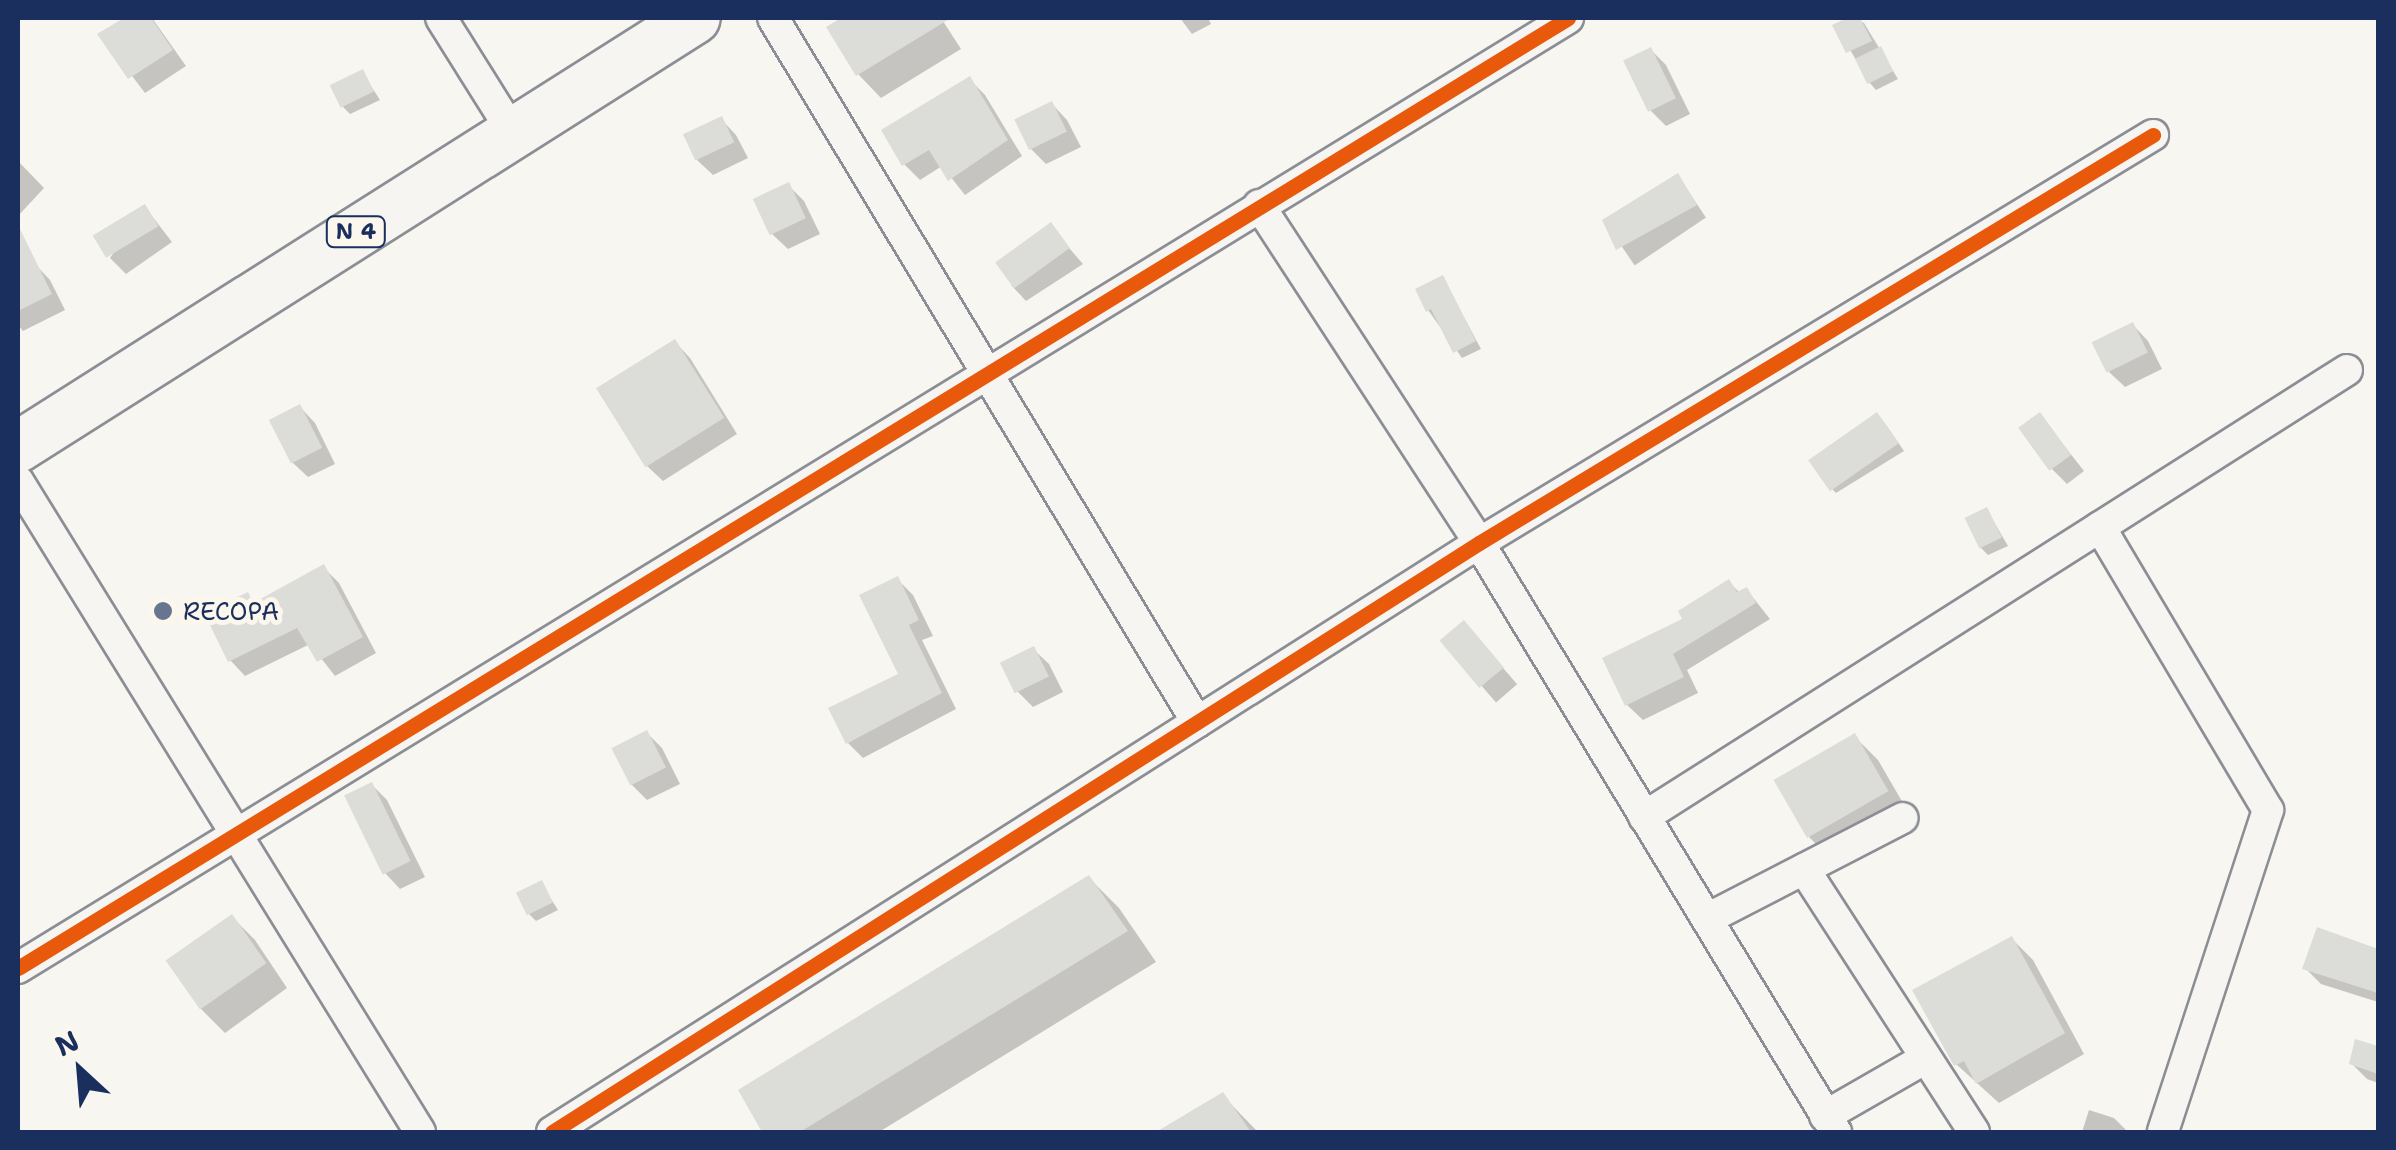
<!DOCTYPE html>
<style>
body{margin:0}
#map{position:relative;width:2396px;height:1150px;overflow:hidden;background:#f8f6f0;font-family:"Shantell Sans",sans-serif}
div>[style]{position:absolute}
.shadow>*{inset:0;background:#0003;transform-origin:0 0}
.building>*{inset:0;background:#dcdcd9;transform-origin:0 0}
.roads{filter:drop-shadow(2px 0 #8b8e94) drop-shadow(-2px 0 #8b8e94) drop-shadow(0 2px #8b8e94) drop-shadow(0 -2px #8b8e94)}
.minor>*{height:30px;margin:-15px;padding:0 15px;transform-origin:15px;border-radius:15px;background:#f6f5f1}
.trunk>*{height:50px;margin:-25px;padding:0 25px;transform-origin:25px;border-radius:25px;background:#f6f5f1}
.cycleway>*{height:15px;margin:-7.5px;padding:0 7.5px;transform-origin:7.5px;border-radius:7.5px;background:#e8590c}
.dots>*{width:28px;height:28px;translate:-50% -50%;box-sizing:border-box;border:5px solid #fbf7ec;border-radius:50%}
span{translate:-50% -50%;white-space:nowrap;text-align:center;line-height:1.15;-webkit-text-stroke:10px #fbf7ec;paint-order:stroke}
.shield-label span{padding:2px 8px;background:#fbf7ec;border:2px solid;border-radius:8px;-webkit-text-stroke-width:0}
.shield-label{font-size:22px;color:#1b2f5e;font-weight:700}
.poi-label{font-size:25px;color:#1b2f5e}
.left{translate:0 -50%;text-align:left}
.frame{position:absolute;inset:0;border:20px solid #1b2f5e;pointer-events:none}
.north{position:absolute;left:30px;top:1020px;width:100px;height:100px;-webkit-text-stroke:8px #fbf7ec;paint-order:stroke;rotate:334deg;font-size:28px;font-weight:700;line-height:40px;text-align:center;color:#1b2f5e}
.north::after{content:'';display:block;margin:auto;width:35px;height:45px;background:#1b2f5e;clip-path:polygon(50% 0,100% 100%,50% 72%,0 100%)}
</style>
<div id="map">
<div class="shadow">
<i style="clip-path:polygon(128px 18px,152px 18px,186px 66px,145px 93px,101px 35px)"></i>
<i style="clip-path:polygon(846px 18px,941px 18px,961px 49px,881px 98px,858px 74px,829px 28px)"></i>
<i style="clip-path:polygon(1180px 18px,1208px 18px,1211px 24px,1192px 34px)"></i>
<i style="clip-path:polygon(1853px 18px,1864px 23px,1898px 79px,1876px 90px,1869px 82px,1836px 26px)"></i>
<i style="clip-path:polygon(1651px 50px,1666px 65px,1690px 114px,1666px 126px,1650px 110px)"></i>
<i style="clip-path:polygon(362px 72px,380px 100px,350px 114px,343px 107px)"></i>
<i style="clip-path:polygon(969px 79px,985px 95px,1022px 156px,965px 195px,942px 166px,920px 180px,904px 164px)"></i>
<i style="clip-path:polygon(1052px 104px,1067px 120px,1081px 147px,1046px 164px,1031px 149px,1017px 121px)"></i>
<i style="clip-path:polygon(721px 119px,736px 135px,748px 158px,713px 175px,697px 160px)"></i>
<i style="clip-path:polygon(18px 161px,44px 188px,18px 216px)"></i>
<i style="left:1678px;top:176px;width:50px;height:86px;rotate:56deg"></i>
<i style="clip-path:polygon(788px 185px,804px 201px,820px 234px,788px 249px,772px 234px)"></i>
<i style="clip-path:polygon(145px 207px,172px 242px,126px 274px,110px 258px)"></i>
<i style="clip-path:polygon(1050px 226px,1083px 264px,1026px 301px,1011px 285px)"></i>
<i style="clip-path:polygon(35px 264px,50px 280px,65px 310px,23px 331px,18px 325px,18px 273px)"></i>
<i style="clip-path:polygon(1443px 278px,1481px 349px,1462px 358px,1428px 310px)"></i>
<i style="clip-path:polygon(2133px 325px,2148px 341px,2162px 369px,2125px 387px,2109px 372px)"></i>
<i style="clip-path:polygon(675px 342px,690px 358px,737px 434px,663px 481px,647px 466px)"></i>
<i style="clip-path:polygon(300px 407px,315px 423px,335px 464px,308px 477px,292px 462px)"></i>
<i style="clip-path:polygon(2040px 415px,2084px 471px,2067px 484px,2052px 469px)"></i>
<i style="clip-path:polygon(1884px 422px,1904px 451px,1836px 493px,1829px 486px)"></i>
<i style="clip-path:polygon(1987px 510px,2008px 546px,1988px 555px,1981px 548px)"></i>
<i style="clip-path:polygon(323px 567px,339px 583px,376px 653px,335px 676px,310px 644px,245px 676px,230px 660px,247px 595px,257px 604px)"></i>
<i style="clip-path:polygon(897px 579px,913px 595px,933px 636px,922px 640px,956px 709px,863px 758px,848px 743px,901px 675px)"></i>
<i style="clip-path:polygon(1729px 582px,1740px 593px,1747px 590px,1770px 619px,1687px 670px,1698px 693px,1643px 720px,1627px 705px,1686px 620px)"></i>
<i style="left:1464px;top:623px;width:81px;height:28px;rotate:49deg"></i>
<i style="clip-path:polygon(1033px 649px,1049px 664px,1063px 692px,1033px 707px,1017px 691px)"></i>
<i style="clip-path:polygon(647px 733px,662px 748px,680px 784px,647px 800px,632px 785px)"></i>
<i style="clip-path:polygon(1854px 736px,1878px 760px,1910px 815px,1832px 860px,1809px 837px)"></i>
<i style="clip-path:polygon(372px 785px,387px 800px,425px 877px,400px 889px,385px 873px)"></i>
<i style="clip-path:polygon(1089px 878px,1119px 908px,1156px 962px,879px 1132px,765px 1132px,741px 1091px)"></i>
<i style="clip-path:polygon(541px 883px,558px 910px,536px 921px,529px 914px)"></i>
<i style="clip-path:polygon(232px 917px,255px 940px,287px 988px,225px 1033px,202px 1010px,170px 962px)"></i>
<i style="clip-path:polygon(2319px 930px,2378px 949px,2378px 1002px,2321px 984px,2305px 968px)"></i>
<i style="clip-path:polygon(2012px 939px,2033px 960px,2084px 1054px,1999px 1103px,1956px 1064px)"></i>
<i style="clip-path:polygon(2357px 1042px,2378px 1049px,2378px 1083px,2367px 1079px,2351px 1063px)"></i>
<i style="clip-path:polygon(1222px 1095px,1258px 1132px,1161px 1132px)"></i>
<i style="clip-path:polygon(2089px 1110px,2114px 1118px,2128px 1132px,2082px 1132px)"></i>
</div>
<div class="building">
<i style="clip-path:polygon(124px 18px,151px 18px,173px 50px,128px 79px,97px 34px)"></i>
<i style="clip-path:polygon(841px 18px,951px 18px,856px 76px,826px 27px)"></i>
<i style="clip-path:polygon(1847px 18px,1860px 18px,1872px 41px,1846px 53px,1832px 25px)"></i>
<i style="left:1881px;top:46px;width:28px;height:29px;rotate:64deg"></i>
<i style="left:1651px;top:47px;width:57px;height:31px;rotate:64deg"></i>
<i style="left:363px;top:69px;width:25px;height:37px;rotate:64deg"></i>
<i style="clip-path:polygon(970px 76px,1008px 140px,948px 181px,929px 150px,902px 166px,881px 130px)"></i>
<i style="left:1052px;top:101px;width:34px;height:42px;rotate:64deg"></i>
<i style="left:722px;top:116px;width:29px;height:43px;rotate:65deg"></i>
<i style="clip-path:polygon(1678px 173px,1697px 205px,1616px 250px,1602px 220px)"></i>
<i style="left:789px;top:182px;width:40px;height:40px;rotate:65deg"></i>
<i style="left:145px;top:204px;width:26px;height:61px;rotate:59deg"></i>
<i style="left:1051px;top:222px;width:32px;height:69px;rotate:54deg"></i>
<i style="clip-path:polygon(18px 225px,52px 294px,18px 311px)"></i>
<i style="clip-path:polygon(1443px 275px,1476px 341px,1453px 353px,1431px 309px,1426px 312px,1415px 289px)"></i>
<i style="left:2133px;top:322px;width:34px;height:46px;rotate:64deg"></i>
<i style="left:675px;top:339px;width:93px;height:93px;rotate:58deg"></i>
<i style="left:300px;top:404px;width:49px;height:35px;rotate:63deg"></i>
<i style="left:1877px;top:412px;width:38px;height:84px;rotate:55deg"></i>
<i style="left:2040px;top:412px;width:53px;height:27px;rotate:54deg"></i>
<i style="left:1987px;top:507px;width:34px;height:25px;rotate:64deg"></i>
<i style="clip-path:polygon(324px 564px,363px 637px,317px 662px,297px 628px,228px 662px,204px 613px,248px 592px,253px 603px)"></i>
<i style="clip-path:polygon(898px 576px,919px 620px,909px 625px,942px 693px,846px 744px,828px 708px,898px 674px,859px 595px)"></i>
<i style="clip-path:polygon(1729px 579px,1737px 592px,1747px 587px,1756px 603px,1673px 654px,1684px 677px,1625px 706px,1602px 658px,1682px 619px,1678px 611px)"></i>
<i style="left:1464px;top:620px;width:62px;height:32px;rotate:50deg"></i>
<i style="left:1034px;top:646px;width:34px;height:38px;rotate:64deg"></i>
<i style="left:647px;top:730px;width:42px;height:40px;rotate:63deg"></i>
<i style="left:1855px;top:733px;width:67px;height:94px;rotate:60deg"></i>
<i style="left:372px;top:782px;width:88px;height:31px;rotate:64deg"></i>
<i style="clip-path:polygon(1089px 875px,1128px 931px,800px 1132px,762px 1132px,738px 1090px)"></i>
<i style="left:542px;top:880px;width:25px;height:29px;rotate:64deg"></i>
<i style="left:232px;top:914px;width:60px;height:81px;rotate:55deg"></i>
<i style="clip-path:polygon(2317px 927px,2378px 949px,2378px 993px,2302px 969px)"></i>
<i style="clip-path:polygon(2012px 936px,2065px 1033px,1976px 1084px,1964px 1061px,1954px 1066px,1912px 990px)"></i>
<i style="clip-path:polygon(2355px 1039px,2378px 1046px,2378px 1074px,2349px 1064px)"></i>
<i style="clip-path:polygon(1223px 1092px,1251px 1132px,1156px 1132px)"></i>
</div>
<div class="roads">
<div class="minor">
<i style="left:441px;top:18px;width:133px;rotate:57.9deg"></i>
<i style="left:773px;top:18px;width:822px;rotate:58.94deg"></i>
<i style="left:1259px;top:205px;width:403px;rotate:56.9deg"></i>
<i style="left:1479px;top:543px;width:689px;rotate:58.78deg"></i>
<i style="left:18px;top:481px;width:765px;rotate:58.3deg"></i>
<i style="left:2100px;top:527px;width:329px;rotate:59.3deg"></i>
<i style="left:2268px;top:810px;width:339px;rotate:108.1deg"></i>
<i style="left:1644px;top:817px;width:833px;rotate:-32.45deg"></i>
<i style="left:1804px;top:869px;width:313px;rotate:57.1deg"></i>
<i style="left:1707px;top:919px;width:220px;rotate:-27.3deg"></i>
<i style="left:18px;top:968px;width:1818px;rotate:-31.5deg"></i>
<i style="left:1825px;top:1116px;width:116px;rotate:-29.9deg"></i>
<i style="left:552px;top:1132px;width:1098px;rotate:-32.43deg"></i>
<i style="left:1479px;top:543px;width:788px;rotate:-31.19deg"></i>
</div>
<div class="trunk">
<i style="left:18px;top:447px;width:801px;rotate:-32.36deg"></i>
</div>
</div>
<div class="cycleway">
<i style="left:18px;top:968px;width:1818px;rotate:-31.5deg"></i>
<i style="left:552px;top:1132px;width:1098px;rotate:-32.43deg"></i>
<i style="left:1479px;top:543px;width:788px;rotate:-31.19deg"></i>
</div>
<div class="dots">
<i style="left:163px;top:611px;background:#687591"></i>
</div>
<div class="shield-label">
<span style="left:356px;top:232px">N 4</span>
</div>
<div class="poi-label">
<span class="left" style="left:183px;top:611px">RECOPA</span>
</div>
<div class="frame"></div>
<div class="north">N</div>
</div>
